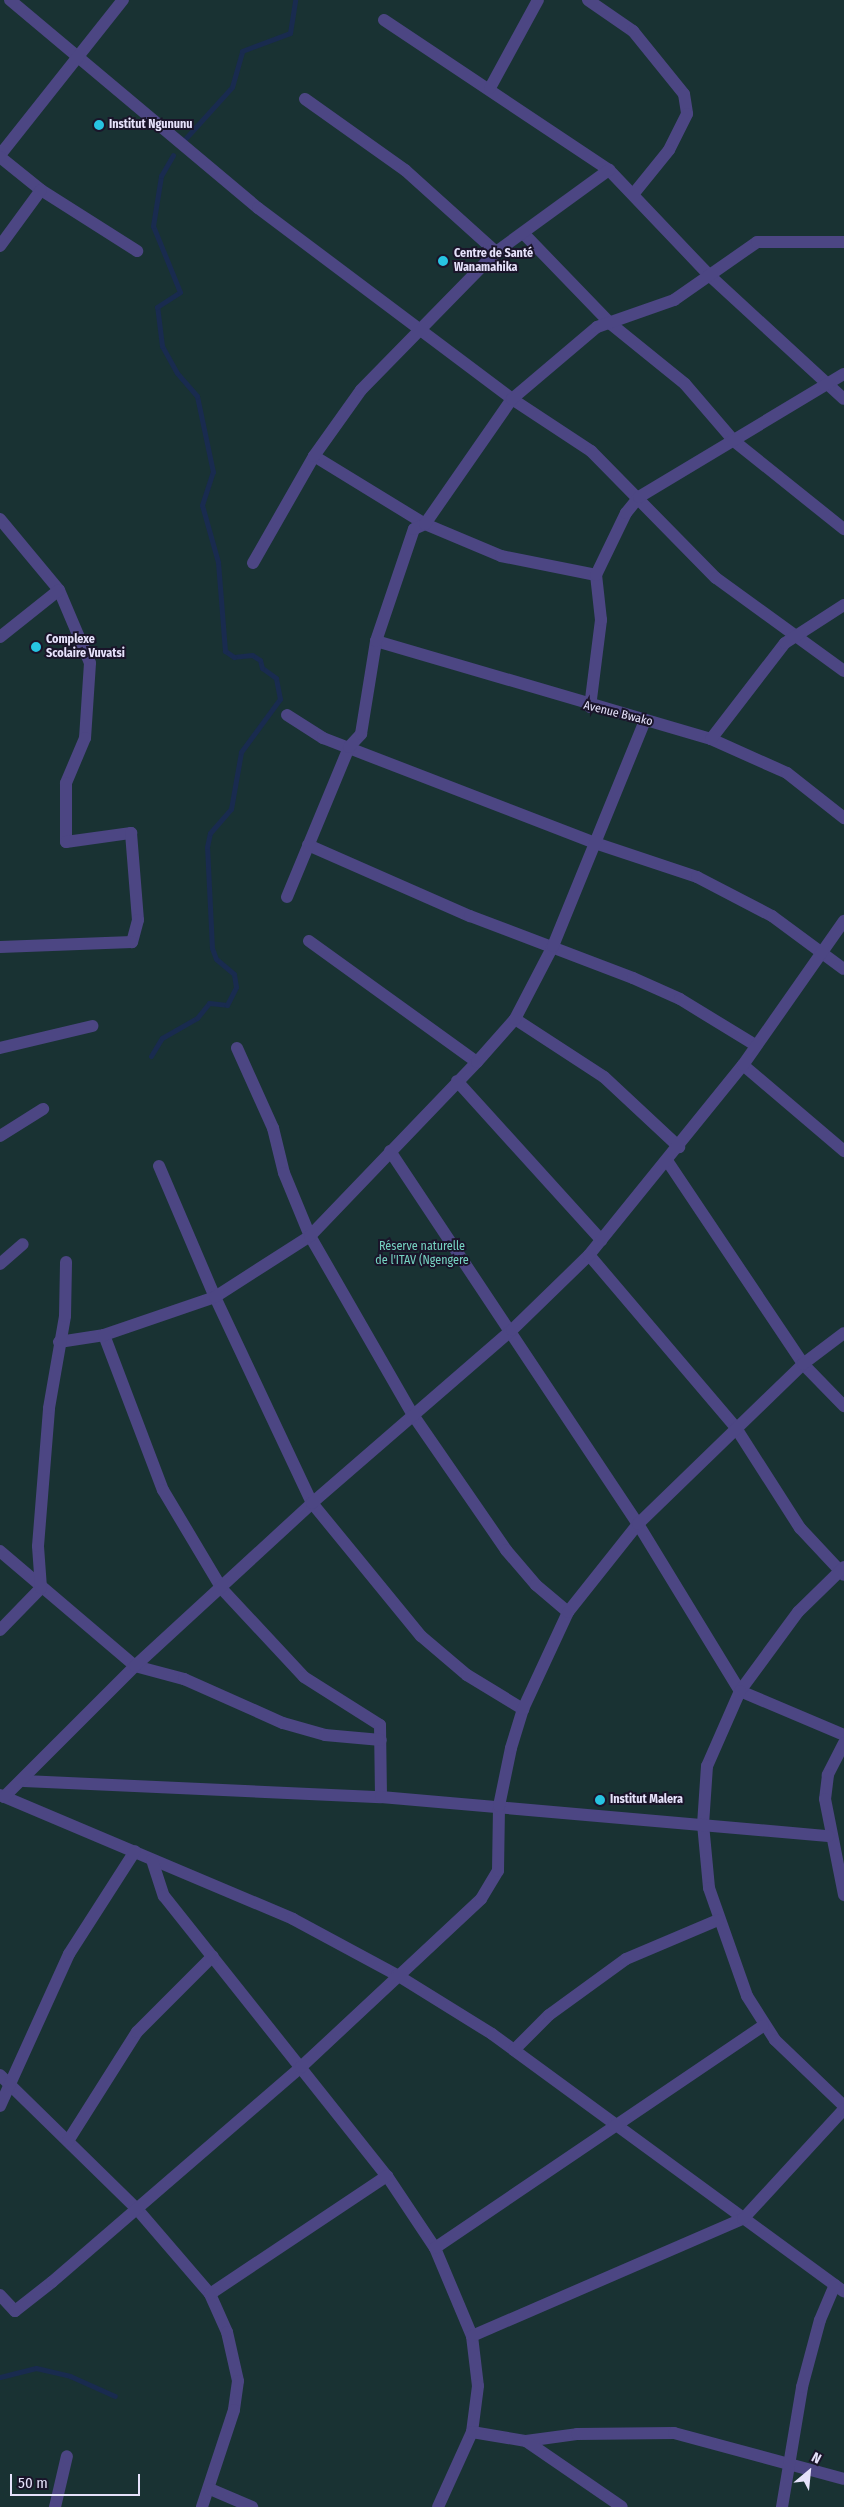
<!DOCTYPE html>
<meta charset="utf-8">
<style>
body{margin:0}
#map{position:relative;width:844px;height:2507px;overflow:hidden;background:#1a152a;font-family:"Fira Sans Condensed",sans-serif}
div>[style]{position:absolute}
.green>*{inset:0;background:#193233;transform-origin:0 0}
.stream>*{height:5px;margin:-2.5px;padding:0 2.5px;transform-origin:2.5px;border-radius:2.5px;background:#192b4f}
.minor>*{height:12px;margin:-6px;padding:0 6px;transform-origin:6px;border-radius:6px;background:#4c4683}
.dots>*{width:14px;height:14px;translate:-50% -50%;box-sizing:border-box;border:2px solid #1a152a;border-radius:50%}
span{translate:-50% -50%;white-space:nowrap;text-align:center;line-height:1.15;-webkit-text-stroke:4px #1a152a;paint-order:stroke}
.poi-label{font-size:12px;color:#e6e2fb;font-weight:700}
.left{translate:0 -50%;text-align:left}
.street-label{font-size:12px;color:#e6e2fb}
.park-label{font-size:12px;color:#76d3c2}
.north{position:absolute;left:784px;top:2447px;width:50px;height:50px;-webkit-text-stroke:4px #1a152a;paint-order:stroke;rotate:28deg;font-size:14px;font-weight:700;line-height:20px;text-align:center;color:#e6e2fb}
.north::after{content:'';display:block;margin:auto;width:18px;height:22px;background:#e6e2fb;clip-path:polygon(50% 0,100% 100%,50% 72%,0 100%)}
.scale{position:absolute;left:10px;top:2474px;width:130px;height:22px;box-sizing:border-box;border:2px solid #e6e2fb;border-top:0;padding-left:6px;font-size:15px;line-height:18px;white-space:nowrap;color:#e6e2fb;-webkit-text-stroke:4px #1a152a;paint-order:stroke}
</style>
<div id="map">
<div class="green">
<i style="left:0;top:0;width:844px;height:2507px"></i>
</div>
<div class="stream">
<i style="left:185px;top:139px;width:70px;rotate:-47.9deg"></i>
<i style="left:232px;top:87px;width:37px;rotate:-74deg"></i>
<i style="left:242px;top:51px;width:51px;rotate:-20.6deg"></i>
<i style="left:290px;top:33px;width:33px;rotate:-81deg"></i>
<i style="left:151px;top:1056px;width:21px;rotate:-59deg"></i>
<i style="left:162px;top:1038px;width:40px;rotate:-29.7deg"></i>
<i style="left:197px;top:1018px;width:19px;rotate:-51deg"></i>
<i style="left:209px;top:1003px;width:18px;rotate:6deg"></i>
<i style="left:227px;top:1005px;width:20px;rotate:-63deg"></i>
<i style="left:236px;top:987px;width:13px;rotate:-99deg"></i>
<i style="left:234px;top:974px;width:23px;rotate:-140deg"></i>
<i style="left:216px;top:959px;width:12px;rotate:-110deg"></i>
<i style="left:212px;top:948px;width:101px;rotate:-92.8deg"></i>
<i style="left:207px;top:847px;width:14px;rotate:-78deg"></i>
<i style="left:210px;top:833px;width:32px;rotate:-49deg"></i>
<i style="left:231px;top:809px;width:58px;rotate:-80deg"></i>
<i style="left:241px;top:752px;width:66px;rotate:-53.7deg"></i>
<i style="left:280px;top:699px;width:21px;rotate:-101deg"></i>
<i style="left:276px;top:678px;width:17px;rotate:-144deg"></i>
<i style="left:262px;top:668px;width:8px;rotate:-104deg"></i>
<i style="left:260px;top:660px;width:9px;rotate:-148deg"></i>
<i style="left:252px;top:655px;width:18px;rotate:174deg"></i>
<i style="left:234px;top:657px;width:11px;rotate:-146deg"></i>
<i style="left:225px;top:651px;width:89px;rotate:-94.5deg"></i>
<i style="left:218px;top:562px;width:59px;rotate:-105.7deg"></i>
<i style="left:202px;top:505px;width:35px;rotate:-72deg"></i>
<i style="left:213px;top:472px;width:78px;rotate:-101.9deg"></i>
<i style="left:197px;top:396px;width:30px;rotate:-131deg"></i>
<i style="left:177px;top:373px;width:31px;rotate:-119deg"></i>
<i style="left:162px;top:346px;width:39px;rotate:-97deg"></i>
<i style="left:157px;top:307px;width:27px;rotate:-33deg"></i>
<i style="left:180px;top:292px;width:71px;rotate:-112.2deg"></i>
<i style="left:153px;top:226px;width:51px;rotate:-80.9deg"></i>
<i style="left:161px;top:176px;width:24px;rotate:-60deg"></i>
<i style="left:0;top:2377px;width:37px;rotate:-14deg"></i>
<i style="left:36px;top:2368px;width:35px;rotate:13deg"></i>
<i style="left:70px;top:2376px;width:49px;rotate:24deg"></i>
</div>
<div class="minor">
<i style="left:10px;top:0;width:324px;rotate:40deg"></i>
<i style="left:258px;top:208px;width:318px;rotate:36.9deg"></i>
<i style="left:512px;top:399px;width:95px;rotate:33.4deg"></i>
<i style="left:591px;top:451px;width:178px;rotate:45.5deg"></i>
<i style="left:716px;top:578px;width:158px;rotate:36deg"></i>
<i style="left:588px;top:0;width:55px;rotate:34.6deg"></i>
<i style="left:633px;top:31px;width:81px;rotate:51deg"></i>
<i style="left:684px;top:94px;width:20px;rotate:81deg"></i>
<i style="left:687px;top:114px;width:40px;rotate:116.6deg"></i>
<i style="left:669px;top:150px;width:54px;rotate:129deg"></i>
<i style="left:384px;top:20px;width:270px;rotate:33.7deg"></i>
<i style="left:609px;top:170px;width:145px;rotate:46.4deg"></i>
<i style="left:709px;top:275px;width:183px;rotate:42.6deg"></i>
<i style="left:490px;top:88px;width:100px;rotate:-61.4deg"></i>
<i style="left:305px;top:99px;width:123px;rotate:35.4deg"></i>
<i style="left:405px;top:170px;width:122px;rotate:42deg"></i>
<i style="left:0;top:155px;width:198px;rotate:-51.6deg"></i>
<i style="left:0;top:157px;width:53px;rotate:38.8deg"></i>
<i style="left:41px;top:190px;width:114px;rotate:32.4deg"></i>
<i style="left:524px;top:234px;width:125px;rotate:46deg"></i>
<i style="left:611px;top:324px;width:95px;rotate:39deg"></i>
<i style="left:685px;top:384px;width:75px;rotate:49.3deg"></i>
<i style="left:734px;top:441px;width:141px;rotate:38.7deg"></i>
<i style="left:0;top:246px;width:69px;rotate:-53.8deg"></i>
<i style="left:314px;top:456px;width:130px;rotate:31.5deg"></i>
<i style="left:425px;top:524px;width:82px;rotate:22.8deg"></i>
<i style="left:501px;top:556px;width:97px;rotate:11.3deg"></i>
<i style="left:0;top:519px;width:92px;rotate:50.3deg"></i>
<i style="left:59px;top:590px;width:79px;rotate:67deg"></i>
<i style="left:90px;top:663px;width:75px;rotate:93.8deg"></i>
<i style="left:85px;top:738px;width:49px;rotate:112.9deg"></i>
<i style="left:66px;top:783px;width:59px;rotate:90deg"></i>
<i style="left:66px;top:842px;width:66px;rotate:-7.9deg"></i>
<i style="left:131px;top:833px;width:87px;rotate:85.4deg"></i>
<i style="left:138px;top:920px;width:23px;rotate:105deg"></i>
<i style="left:132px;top:942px;width:132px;rotate:177.8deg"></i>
<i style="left:253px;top:563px;width:123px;rotate:-60.3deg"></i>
<i style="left:314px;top:456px;width:81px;rotate:-54.5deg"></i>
<i style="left:361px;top:390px;width:193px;rotate:-45.6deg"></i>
<i style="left:496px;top:252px;width:140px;rotate:-36deg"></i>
<i style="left:0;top:637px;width:75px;rotate:-38.5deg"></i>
<i style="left:376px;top:641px;width:349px;rotate:16.3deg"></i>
<i style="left:711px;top:739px;width:83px;rotate:24.1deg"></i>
<i style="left:787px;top:773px;width:73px;rotate:38.3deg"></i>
<i style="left:590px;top:707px;width:88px;rotate:-82.8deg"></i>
<i style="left:601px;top:620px;width:45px;rotate:-96.3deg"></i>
<i style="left:596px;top:575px;width:69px;rotate:-64.2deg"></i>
<i style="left:626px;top:513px;width:21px;rotate:-51deg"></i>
<i style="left:639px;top:497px;width:239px;rotate:-31deg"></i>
<i style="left:287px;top:715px;width:43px;rotate:32.6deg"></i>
<i style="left:323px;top:738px;width:292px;rotate:21.1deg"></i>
<i style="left:595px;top:843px;width:108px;rotate:18.4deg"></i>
<i style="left:697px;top:877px;width:85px;rotate:27.5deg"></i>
<i style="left:772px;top:916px;width:89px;rotate:36.4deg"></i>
<i style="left:711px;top:739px;width:121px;rotate:-52.4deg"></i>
<i style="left:785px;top:643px;width:70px;rotate:-32.8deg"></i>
<i style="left:308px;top:845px;width:177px;rotate:23.7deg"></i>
<i style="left:470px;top:916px;width:174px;rotate:20.8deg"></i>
<i style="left:633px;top:978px;width:51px;rotate:24.1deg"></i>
<i style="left:680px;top:999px;width:88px;rotate:31.5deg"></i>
<i style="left:287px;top:897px;width:162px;rotate:-67.5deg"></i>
<i style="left:349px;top:747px;width:18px;rotate:-47deg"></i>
<i style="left:361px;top:734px;width:94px;rotate:-80.8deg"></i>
<i style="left:376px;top:641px;width:118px;rotate:-71.3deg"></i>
<i style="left:414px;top:529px;width:12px;rotate:-24deg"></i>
<i style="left:425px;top:524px;width:152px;rotate:-55.2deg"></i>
<i style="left:512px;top:399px;width:111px;rotate:-40.3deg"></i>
<i style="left:597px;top:327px;width:82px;rotate:-19.3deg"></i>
<i style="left:674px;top:300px;width:101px;rotate:-34.9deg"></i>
<i style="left:757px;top:242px;width:87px"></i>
<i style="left:309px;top:941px;width:207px;rotate:35.8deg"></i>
<i style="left:515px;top:1019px;width:106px;rotate:33.1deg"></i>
<i style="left:604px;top:1077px;width:103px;rotate:43deg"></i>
<i style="left:0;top:1048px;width:95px;rotate:-13.4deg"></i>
<i style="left:237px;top:1048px;width:88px;rotate:65.8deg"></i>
<i style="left:273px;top:1128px;width:46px;rotate:76.3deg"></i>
<i style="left:284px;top:1173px;width:68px;rotate:67.6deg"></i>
<i style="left:310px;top:1236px;width:207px;rotate:60.1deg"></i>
<i style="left:413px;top:1415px;width:164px;rotate:55.4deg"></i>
<i style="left:506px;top:1550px;width:46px;rotate:49.4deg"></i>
<i style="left:536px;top:1585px;width:42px;rotate:40.2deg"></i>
<i style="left:743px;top:1065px;width:133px;rotate:40.4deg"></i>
<i style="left:457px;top:1081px;width:215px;rotate:47.8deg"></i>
<i style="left:0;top:1136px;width:51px;rotate:-32.1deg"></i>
<i style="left:390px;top:1151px;width:448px;rotate:56.4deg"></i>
<i style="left:638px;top:1524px;width:196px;rotate:58.6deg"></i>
<i style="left:740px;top:1691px;width:113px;rotate:22.9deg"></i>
<i style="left:668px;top:1162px;width:243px;rotate:56.2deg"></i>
<i style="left:803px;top:1364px;width:59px;rotate:45.7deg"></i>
<i style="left:159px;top:1166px;width:142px;rotate:66.9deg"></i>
<i style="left:215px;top:1297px;width:228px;rotate:64.8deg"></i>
<i style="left:312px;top:1503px;width:172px;rotate:50.7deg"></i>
<i style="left:421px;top:1636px;width:60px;rotate:40.3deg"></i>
<i style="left:467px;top:1675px;width:66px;rotate:31.3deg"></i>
<i style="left:589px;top:1255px;width:227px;rotate:49.6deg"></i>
<i style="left:736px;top:1428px;width:119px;rotate:57.4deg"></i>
<i style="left:800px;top:1528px;width:64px;rotate:46.9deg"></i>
<i style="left:0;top:1264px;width:30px;rotate:-41deg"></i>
<i style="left:104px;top:1335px;width:166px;rotate:69.2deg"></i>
<i style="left:163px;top:1490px;width:115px;rotate:59.2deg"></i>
<i style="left:222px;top:1589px;width:120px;rotate:47deg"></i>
<i style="left:304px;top:1677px;width:90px;rotate:32.3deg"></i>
<i style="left:380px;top:1725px;width:72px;rotate:89.2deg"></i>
<i style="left:59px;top:1342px;width:46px;rotate:-8.8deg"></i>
<i style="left:104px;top:1335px;width:117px;rotate:-18.9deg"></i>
<i style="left:215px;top:1297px;width:113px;rotate:-32.7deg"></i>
<i style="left:310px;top:1236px;width:241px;rotate:-46.2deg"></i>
<i style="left:477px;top:1062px;width:57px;rotate:-48.5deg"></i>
<i style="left:515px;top:1019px;width:82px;rotate:-62.5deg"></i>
<i style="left:553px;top:946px;width:244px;rotate:-67.8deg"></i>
<i style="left:0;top:1551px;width:177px;rotate:40.4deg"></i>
<i style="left:135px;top:1666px;width:51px;rotate:14.9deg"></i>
<i style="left:184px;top:1679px;width:108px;rotate:24deg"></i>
<i style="left:283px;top:1723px;width:44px;rotate:15.9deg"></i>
<i style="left:325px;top:1735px;width:56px;rotate:5.1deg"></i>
<i style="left:844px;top:1567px;width:64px;rotate:135.6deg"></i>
<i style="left:798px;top:1612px;width:98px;rotate:126.3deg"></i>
<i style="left:740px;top:1691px;width:82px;rotate:113.7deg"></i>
<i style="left:707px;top:1766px;width:58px;rotate:93.9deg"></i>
<i style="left:703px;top:1824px;width:64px;rotate:84.6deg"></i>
<i style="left:709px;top:1888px;width:114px;rotate:70.6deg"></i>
<i style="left:747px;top:1996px;width:52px;rotate:57.5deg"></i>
<i style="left:775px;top:2040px;width:95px;rotate:43.7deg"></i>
<i style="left:0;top:1630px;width:59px;rotate:-45.7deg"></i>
<i style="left:41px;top:1588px;width:42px;rotate:-94.1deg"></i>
<i style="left:38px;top:1546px;width:138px;rotate:-85.4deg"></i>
<i style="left:49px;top:1408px;width:93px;rotate:-80.1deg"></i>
<i style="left:65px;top:1316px;width:54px;rotate:-88.9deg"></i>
<i style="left:844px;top:1743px;width:36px;rotate:117deg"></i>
<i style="left:828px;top:1775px;width:24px;rotate:97deg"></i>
<i style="left:825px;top:1799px;width:98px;rotate:78.8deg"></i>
<i style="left:24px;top:1781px;width:357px;rotate:2.6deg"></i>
<i style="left:381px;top:1797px;width:449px;rotate:5deg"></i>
<i style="left:0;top:1795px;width:318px;rotate:22.9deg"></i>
<i style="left:293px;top:1919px;width:118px;rotate:28.3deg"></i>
<i style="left:397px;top:1975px;width:112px;rotate:31.8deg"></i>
<i style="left:492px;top:2034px;width:436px;rotate:36.2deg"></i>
<i style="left:4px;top:1797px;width:185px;rotate:-45deg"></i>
<i style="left:135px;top:1666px;width:241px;rotate:-42.6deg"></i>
<i style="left:312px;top:1503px;width:264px;rotate:-40.9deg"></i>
<i style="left:512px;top:1330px;width:107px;rotate:-44.2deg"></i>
<i style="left:589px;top:1255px;width:245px;rotate:-51deg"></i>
<i style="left:743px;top:1065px;width:176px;rotate:-55deg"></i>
<i style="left:152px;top:1860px;width:38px;rotate:72deg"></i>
<i style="left:164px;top:1896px;width:358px;rotate:51.5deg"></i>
<i style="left:387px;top:2176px;width:87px;rotate:56.3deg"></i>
<i style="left:435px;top:2248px;width:95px;rotate:67.2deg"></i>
<i style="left:472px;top:2336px;width:50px;rotate:83.2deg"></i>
<i style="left:478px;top:2386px;width:46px;rotate:97.4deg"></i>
<i style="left:472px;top:2432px;width:82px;rotate:114.4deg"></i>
<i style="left:514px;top:2050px;width:49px;rotate:-45deg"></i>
<i style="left:549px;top:2015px;width:95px;rotate:-36deg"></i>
<i style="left:626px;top:1959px;width:100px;rotate:-23deg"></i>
<i style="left:0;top:2075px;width:192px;rotate:44.4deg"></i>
<i style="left:137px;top:2209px;width:112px;rotate:49.3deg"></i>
<i style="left:210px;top:2294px;width:42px;rotate:65.9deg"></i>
<i style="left:227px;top:2332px;width:50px;rotate:77.3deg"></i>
<i style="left:238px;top:2381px;width:29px;rotate:98deg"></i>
<i style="left:234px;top:2410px;width:102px;rotate:108.3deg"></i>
<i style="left:0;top:2106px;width:167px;rotate:-65.6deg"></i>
<i style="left:69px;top:1954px;width:122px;rotate:-57.3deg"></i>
<i style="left:68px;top:2141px;width:129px;rotate:-57.7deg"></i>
<i style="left:137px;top:2032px;width:107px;rotate:-45deg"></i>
<i style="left:435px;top:2248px;width:396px;rotate:-34.1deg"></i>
<i style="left:210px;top:2294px;width:213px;rotate:-33.7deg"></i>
<i style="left:0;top:2295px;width:22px;rotate:47deg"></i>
<i style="left:15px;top:2311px;width:47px;rotate:-38.1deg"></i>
<i style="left:52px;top:2282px;width:329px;rotate:-40.8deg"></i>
<i style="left:301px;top:2067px;width:246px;rotate:-43deg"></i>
<i style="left:481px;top:1899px;width:33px;rotate:-59deg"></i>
<i style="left:498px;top:1871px;width:65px;rotate:-89.1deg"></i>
<i style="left:499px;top:1806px;width:59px;rotate:-78.3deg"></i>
<i style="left:511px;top:1748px;width:41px;rotate:-72.9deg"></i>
<i style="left:523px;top:1709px;width:107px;rotate:-65.1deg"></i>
<i style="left:568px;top:1612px;width:112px;rotate:-51.5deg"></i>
<i style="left:638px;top:1524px;width:230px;rotate:-44.1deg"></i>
<i style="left:803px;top:1364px;width:51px;rotate:-37.1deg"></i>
<i style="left:472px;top:2336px;width:295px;rotate:-23.4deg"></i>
<i style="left:743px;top:2219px;width:149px;rotate:-47.4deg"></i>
<i style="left:472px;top:2432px;width:55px;rotate:9.5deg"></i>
<i style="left:526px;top:2441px;width:51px;rotate:-7.8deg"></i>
<i style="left:577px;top:2434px;width:97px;rotate:-0.6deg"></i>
<i style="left:674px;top:2433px;width:176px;rotate:15.1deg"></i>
<i style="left:526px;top:2441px;width:116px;rotate:34.5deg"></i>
<i style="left:210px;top:2489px;width:46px;rotate:23.2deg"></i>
<i style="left:55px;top:2507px;width:52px;rotate:-76.8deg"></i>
<i style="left:782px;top:2507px;width:122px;rotate:-80.5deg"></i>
<i style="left:802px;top:2387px;width:69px;rotate:-75deg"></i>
<i style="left:820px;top:2320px;width:38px;rotate:-67deg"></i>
</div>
<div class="dots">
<i style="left:99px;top:125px;background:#27c4e2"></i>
<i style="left:443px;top:261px;background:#27c4e2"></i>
<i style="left:36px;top:647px;background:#27c4e2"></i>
<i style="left:600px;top:1800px;background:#27c4e2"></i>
</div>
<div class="poi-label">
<span class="left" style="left:109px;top:125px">Institut Ngununu</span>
<span class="left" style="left:454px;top:261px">Centre de Santé<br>Wanamahika</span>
<span class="left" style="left:46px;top:647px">Complexe<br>Scolaire Vuvatsi</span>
<span class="left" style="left:610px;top:1800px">Institut Malera</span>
</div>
<div class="street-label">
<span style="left:618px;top:714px;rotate:14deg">Avenue Bwako</span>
</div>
<div class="park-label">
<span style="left:422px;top:1254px">Réserve naturelle<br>de l'ITAV (Ngengere</span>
</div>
<div class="north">N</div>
<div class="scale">50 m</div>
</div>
